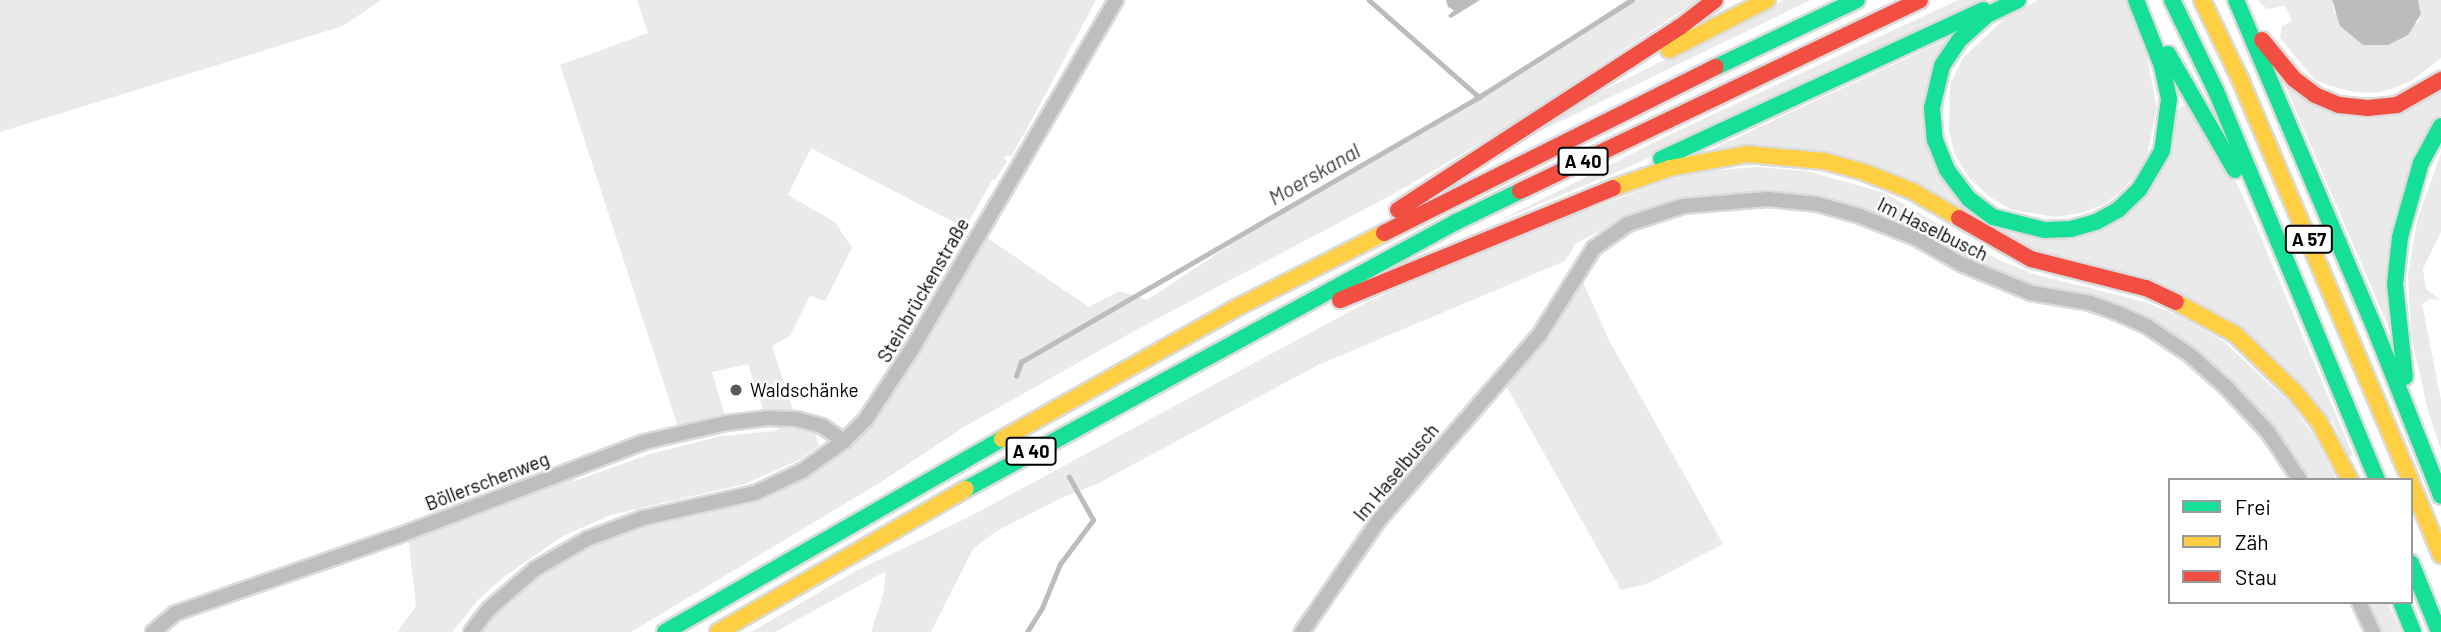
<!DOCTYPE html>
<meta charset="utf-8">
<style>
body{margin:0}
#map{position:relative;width:2441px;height:632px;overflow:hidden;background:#fff;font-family:Barlow,sans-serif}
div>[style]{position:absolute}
.green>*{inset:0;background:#eaeaea}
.water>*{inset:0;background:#bcbcbc}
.stream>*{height:4.5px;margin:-2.25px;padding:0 2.25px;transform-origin:2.25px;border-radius:2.25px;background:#bcbcbc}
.roads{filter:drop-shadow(2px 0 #dbdbdb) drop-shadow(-2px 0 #dbdbdb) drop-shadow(0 2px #dbdbdb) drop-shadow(0 -2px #dbdbdb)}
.street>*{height:14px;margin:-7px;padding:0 7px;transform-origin:7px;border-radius:7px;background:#bebebe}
.fast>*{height:16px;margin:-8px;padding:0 8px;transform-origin:8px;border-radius:8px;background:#16e098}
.slow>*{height:16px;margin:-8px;padding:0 8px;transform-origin:8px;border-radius:8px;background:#ffcf43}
.jam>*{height:16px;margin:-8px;padding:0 8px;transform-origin:8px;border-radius:8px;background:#f24e42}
.dots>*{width:19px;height:19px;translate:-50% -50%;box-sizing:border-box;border:4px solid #fff;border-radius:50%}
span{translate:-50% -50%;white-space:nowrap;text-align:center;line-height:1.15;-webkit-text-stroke:5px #fff;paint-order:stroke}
.shield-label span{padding:2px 5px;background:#fff;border:2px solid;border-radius:5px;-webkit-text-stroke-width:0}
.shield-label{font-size:18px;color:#000;font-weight:700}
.street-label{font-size:19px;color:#000}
.poi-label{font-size:19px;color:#000}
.left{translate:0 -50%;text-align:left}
.water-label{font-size:21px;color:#414141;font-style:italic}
.legend{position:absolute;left:2168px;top:478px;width:245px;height:126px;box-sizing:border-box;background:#fff;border:2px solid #999;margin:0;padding:9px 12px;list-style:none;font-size:21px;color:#000}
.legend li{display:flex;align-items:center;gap:14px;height:35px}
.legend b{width:35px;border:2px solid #999}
</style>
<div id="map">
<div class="green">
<i style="clip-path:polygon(0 0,381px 0,343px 26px,0 132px)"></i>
<i style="clip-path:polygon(637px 0,1096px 0,1029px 125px,1011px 157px,1006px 155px,1004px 158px,1007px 162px,995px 180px,993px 179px,965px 228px,811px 148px,788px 195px,835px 222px,852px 248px,825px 301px,810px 296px,790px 336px,772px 346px,796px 419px,766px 418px,748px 364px,712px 372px,727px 423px,680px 433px,560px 65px,648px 33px)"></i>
<i style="clip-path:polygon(1626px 0,1698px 0,1511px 125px,1397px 192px,1138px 329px,964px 427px,881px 482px,631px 632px,480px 632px,510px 599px,578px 551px,617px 534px,770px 496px,798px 482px,850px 447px,867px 428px,983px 235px,1089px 307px,1119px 291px,1147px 300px,1279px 213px,1528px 66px)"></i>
<i style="clip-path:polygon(1784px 0,1811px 0,1518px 142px,1588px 98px)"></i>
<i style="clip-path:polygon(1958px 0,1987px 0,1631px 166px,1495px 223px,1667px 136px)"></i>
<i style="clip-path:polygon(2038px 0,2127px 0,2147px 57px,2157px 108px,2147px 155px,2135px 176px,2121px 191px,2105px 204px,2081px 213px,2055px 217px,2012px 210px,1990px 197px,1970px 179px,1955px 155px,1949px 131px,1950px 85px,1963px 58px,2003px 20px)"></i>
<i style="clip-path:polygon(2258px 0,2332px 0,2334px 13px,2418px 23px,2421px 14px,2418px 0,2441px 0,2441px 58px,2413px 80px,2394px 88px,2376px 93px,2355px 92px,2333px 87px,2315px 80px,2280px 38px,2282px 26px,2292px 21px,2285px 6px,2267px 9px)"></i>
<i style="clip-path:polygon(1952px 37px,1948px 44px,1940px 166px,2016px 232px,2123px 213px,2180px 107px,2189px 104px,2229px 168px,2247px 205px,2353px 455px,2348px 457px,2332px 420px,2325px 422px,2237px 329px,2033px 253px,1915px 185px,1706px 152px)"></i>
<i style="clip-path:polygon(2284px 83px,2329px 109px,2441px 86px,2441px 115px,2431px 131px,2391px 333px)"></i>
<i style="clip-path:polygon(2441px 153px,2441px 232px,2423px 269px,2426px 289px,2441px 300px,2430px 299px,2422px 304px,2441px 400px,2441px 450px,2427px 407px,2411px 335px,2408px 276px,2417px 221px)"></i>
<i style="clip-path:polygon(1757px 167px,1807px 171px,1885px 193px,1999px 260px,2033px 274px,2145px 302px,2177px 315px,2223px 341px,2290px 403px,2314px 436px,2337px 480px,2305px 480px,2288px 450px,2160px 330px,2006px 282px,1868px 211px,1829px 199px,1751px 192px,1659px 207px,1606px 228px,1576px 243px,1565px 261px,1318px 365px,1097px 484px,1059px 499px,995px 532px,973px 549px,931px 632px,871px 632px,883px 595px,886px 571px,775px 632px,751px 632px,856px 571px,971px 516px,1367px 302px,1513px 237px,1671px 179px,1705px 171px)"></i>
<i style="clip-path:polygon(1581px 278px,1609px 340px,1723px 544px,1649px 583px,1621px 590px,1505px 384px)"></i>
<i style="clip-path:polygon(784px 424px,815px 432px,819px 446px,797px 461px,745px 484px,611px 515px,563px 536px,505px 576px,479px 599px,452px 632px,397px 632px,416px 606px,407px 528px,590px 461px,572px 482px,650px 454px,721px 436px,776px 431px)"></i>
<i style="clip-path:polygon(2365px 602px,2388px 602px,2401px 632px,2379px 632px)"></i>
</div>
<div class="water">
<i style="clip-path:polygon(1446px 0,1480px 0,1451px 18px,1448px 16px,1454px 10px,1448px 7px)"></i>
<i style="clip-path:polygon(2332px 0,2418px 0,2421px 14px,2408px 35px,2388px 45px,2363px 45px,2340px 26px)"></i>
</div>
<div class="stream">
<i style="left:1369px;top:0;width:147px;rotate:41.4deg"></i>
<i style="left:1016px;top:376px;width:15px;rotate:-70deg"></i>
<i style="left:1021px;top:362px;width:529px;rotate:-30.05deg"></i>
<i style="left:1479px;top:97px;width:181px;rotate:-32.4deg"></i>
<i style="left:1027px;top:632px;width:28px;rotate:-58deg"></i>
<i style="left:1042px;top:608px;width:48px;rotate:-67.8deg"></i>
<i style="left:1060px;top:564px;width:55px;rotate:-53.1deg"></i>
<i style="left:1093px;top:520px;width:49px;rotate:-119.2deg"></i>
</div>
<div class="roads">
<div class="street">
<i style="left:2359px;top:602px;width:33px;rotate:65deg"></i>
<i style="left:153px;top:632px;width:30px;rotate:-40deg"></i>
<i style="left:176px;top:613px;width:249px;rotate:-19.2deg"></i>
<i style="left:411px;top:531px;width:249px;rotate:-20.9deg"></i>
<i style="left:644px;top:442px;width:85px;rotate:-12.9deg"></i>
<i style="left:727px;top:423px;width:39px;rotate:-7deg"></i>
<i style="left:766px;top:418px;width:30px;rotate:2deg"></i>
<i style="left:796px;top:419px;width:27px;rotate:15deg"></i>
<i style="left:822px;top:426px;width:27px;rotate:34deg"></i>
<i style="left:471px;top:632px;width:29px;rotate:-52deg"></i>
<i style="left:489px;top:609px;width:61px;rotate:-41deg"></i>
<i style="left:535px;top:569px;width:60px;rotate:-30deg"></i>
<i style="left:587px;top:539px;width:60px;rotate:-20.6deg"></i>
<i style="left:643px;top:518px;width:115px;rotate:-12.6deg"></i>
<i style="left:755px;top:493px;width:52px;rotate:-25.1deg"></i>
<i style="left:802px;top:471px;width:52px;rotate:-35.5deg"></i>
<i style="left:844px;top:441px;width:31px;rotate:-45deg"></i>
<i style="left:866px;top:419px;width:84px;rotate:-56.7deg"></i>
<i style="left:912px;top:349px;width:404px;rotate:-59.7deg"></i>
<i style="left:1302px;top:632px;width:136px;rotate:-55.5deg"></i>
<i style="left:1379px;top:520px;width:246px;rotate:-49.1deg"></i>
<i style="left:1540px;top:334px;width:102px;rotate:-57.9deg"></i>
<i style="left:1594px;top:248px;width:42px;rotate:-35.2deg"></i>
<i style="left:1628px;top:224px;width:58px;rotate:-18.1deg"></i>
<i style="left:1683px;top:206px;width:85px;rotate:-4.7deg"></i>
<i style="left:1768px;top:199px;width:49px;rotate:5.8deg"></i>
<i style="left:1817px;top:204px;width:45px;rotate:15.6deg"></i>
<i style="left:1860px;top:216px;width:60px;rotate:21.4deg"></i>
<i style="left:1916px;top:238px;width:52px;rotate:30deg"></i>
<i style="left:1961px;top:264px;width:76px;rotate:22.5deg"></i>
<i style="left:2031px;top:293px;width:60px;rotate:9.6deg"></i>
<i style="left:2090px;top:303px;width:27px;rotate:20deg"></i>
<i style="left:2115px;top:312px;width:36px;rotate:24deg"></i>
<i style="left:2148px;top:327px;width:50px;rotate:33.7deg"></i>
<i style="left:2190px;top:355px;width:50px;rotate:41.7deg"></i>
<i style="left:2227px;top:388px;width:60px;rotate:47deg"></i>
<i style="left:2268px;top:432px;width:58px;rotate:56.3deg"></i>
</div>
<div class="fast">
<i style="left:2018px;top:0;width:34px;rotate:154deg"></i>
<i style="left:1987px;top:15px;width:36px;rotate:138deg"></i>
<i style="left:1960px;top:39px;width:32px;rotate:124deg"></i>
<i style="left:1942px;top:66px;width:43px;rotate:103.4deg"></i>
<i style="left:1932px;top:108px;width:32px;rotate:85deg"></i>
<i style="left:1935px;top:140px;width:32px;rotate:68deg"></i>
<i style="left:1947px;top:170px;width:36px;rotate:53deg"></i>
<i style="left:1969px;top:199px;width:30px;rotate:37deg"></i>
<i style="left:1993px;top:217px;width:53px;rotate:14.3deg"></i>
<i style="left:2044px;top:230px;width:27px;rotate:-2deg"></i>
<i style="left:2071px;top:229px;width:26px;rotate:-16deg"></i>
<i style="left:2096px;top:222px;width:26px;rotate:-29deg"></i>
<i style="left:2119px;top:209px;width:28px;rotate:-44deg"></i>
<i style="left:2139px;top:190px;width:45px;rotate:-59.5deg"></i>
<i style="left:2162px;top:151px;width:52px;rotate:-82.3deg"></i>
<i style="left:2169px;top:99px;width:34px;rotate:-102deg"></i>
<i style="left:2162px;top:66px;width:71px;rotate:-111.5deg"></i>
<i style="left:2172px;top:0;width:101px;rotate:64.2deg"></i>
<i style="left:2216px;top:91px;width:421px;rotate:67.5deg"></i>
<i style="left:2236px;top:0;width:363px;rotate:67.1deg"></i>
<i style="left:2377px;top:334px;width:174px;rotate:68.4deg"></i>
<i style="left:2168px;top:54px;width:134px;rotate:60deg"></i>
<i style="left:1716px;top:67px;width:156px;rotate:-25.4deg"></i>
<i style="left:1661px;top:159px;width:355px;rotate:-24.8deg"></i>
<i style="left:2405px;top:377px;width:94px;rotate:-96.1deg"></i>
<i style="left:2395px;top:284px;width:47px;rotate:-83.9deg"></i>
<i style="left:2400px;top:237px;width:77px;rotate:-74.2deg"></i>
<i style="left:2421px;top:163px;width:42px;rotate:-61.6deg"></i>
<i style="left:966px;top:489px;width:558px;rotate:-28.59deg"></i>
<i style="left:1456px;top:222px;width:71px;rotate:-25.8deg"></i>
<i style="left:2411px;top:563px;width:74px;rotate:67.9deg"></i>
<i style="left:2401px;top:602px;width:32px;rotate:68deg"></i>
<i style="left:665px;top:632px;width:388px;rotate:-29.8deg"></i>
</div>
<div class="slow">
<i style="left:2202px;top:0;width:88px;rotate:64.3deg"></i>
<i style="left:2240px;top:79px;width:436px;rotate:67deg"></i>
<i style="left:1669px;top:50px;width:110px;rotate:-27deg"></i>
<i style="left:1613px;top:188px;width:60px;rotate:-19.3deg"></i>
<i style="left:1670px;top:168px;width:78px;rotate:-10.3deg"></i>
<i style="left:1747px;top:154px;width:77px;rotate:5.2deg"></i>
<i style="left:1824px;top:161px;width:41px;rotate:15.4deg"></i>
<i style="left:1864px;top:172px;width:52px;rotate:21.6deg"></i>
<i style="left:1912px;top:191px;width:54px;rotate:29.9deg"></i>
<i style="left:2176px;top:302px;width:67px;rotate:28.5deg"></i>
<i style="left:2235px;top:334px;width:82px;rotate:44deg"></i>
<i style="left:2294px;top:391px;width:40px;rotate:51deg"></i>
<i style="left:2319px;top:422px;width:66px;rotate:61.9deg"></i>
<i style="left:1002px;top:439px;width:268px;rotate:-29.2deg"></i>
<i style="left:1236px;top:308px;width:166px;rotate:-26.9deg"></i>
<i style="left:2411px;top:483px;width:78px;rotate:67.4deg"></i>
<i style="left:718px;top:632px;width:286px;rotate:-30deg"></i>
</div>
<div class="jam">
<i style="left:2262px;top:40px;width:50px;rotate:50.6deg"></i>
<i style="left:2294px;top:79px;width:26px;rotate:37deg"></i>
<i style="left:2315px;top:95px;width:26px;rotate:23deg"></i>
<i style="left:2339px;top:105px;width:29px;rotate:6deg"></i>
<i style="left:2368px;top:108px;width:29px;rotate:-6deg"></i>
<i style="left:2397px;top:105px;width:51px;rotate:-29.6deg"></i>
<i style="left:1520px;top:191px;width:443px;rotate:-25.5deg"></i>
<i style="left:1398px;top:210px;width:336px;rotate:-33deg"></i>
<i style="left:1680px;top:27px;width:44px;rotate:-37.6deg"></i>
<i style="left:1959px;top:218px;width:83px;rotate:29.7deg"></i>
<i style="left:2031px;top:259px;width:119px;rotate:14.2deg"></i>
<i style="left:2146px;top:288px;width:33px;rotate:25deg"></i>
<i style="left:1384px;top:233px;width:371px;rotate:-26.6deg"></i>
<i style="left:1340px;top:300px;width:295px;rotate:-22.3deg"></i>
</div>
</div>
<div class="dots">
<i style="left:736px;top:390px;background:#595959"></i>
</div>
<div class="shield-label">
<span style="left:1583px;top:161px">A 40</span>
<span style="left:2309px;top:239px">A 57</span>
<span style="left:1031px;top:451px">A 40</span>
</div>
<div class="street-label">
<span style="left:1933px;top:229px;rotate:26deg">Im Haselbusch</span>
<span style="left:923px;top:290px;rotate:-60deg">Steinbrückenstraße</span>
<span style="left:1396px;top:472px;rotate:-50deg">Im Haselbusch</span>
<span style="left:487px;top:481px;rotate:-21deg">Böllerschenweg</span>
</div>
<div class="poi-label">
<span class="left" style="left:750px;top:390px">Waldschänke</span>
</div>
<div class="water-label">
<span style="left:1314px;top:174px;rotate:-30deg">Moerskanal</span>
</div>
<ul class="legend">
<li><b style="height:9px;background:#16e098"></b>Frei</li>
<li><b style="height:9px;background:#ffcf43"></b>Zäh</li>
<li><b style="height:9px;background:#f24e42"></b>Stau</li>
</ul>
</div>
